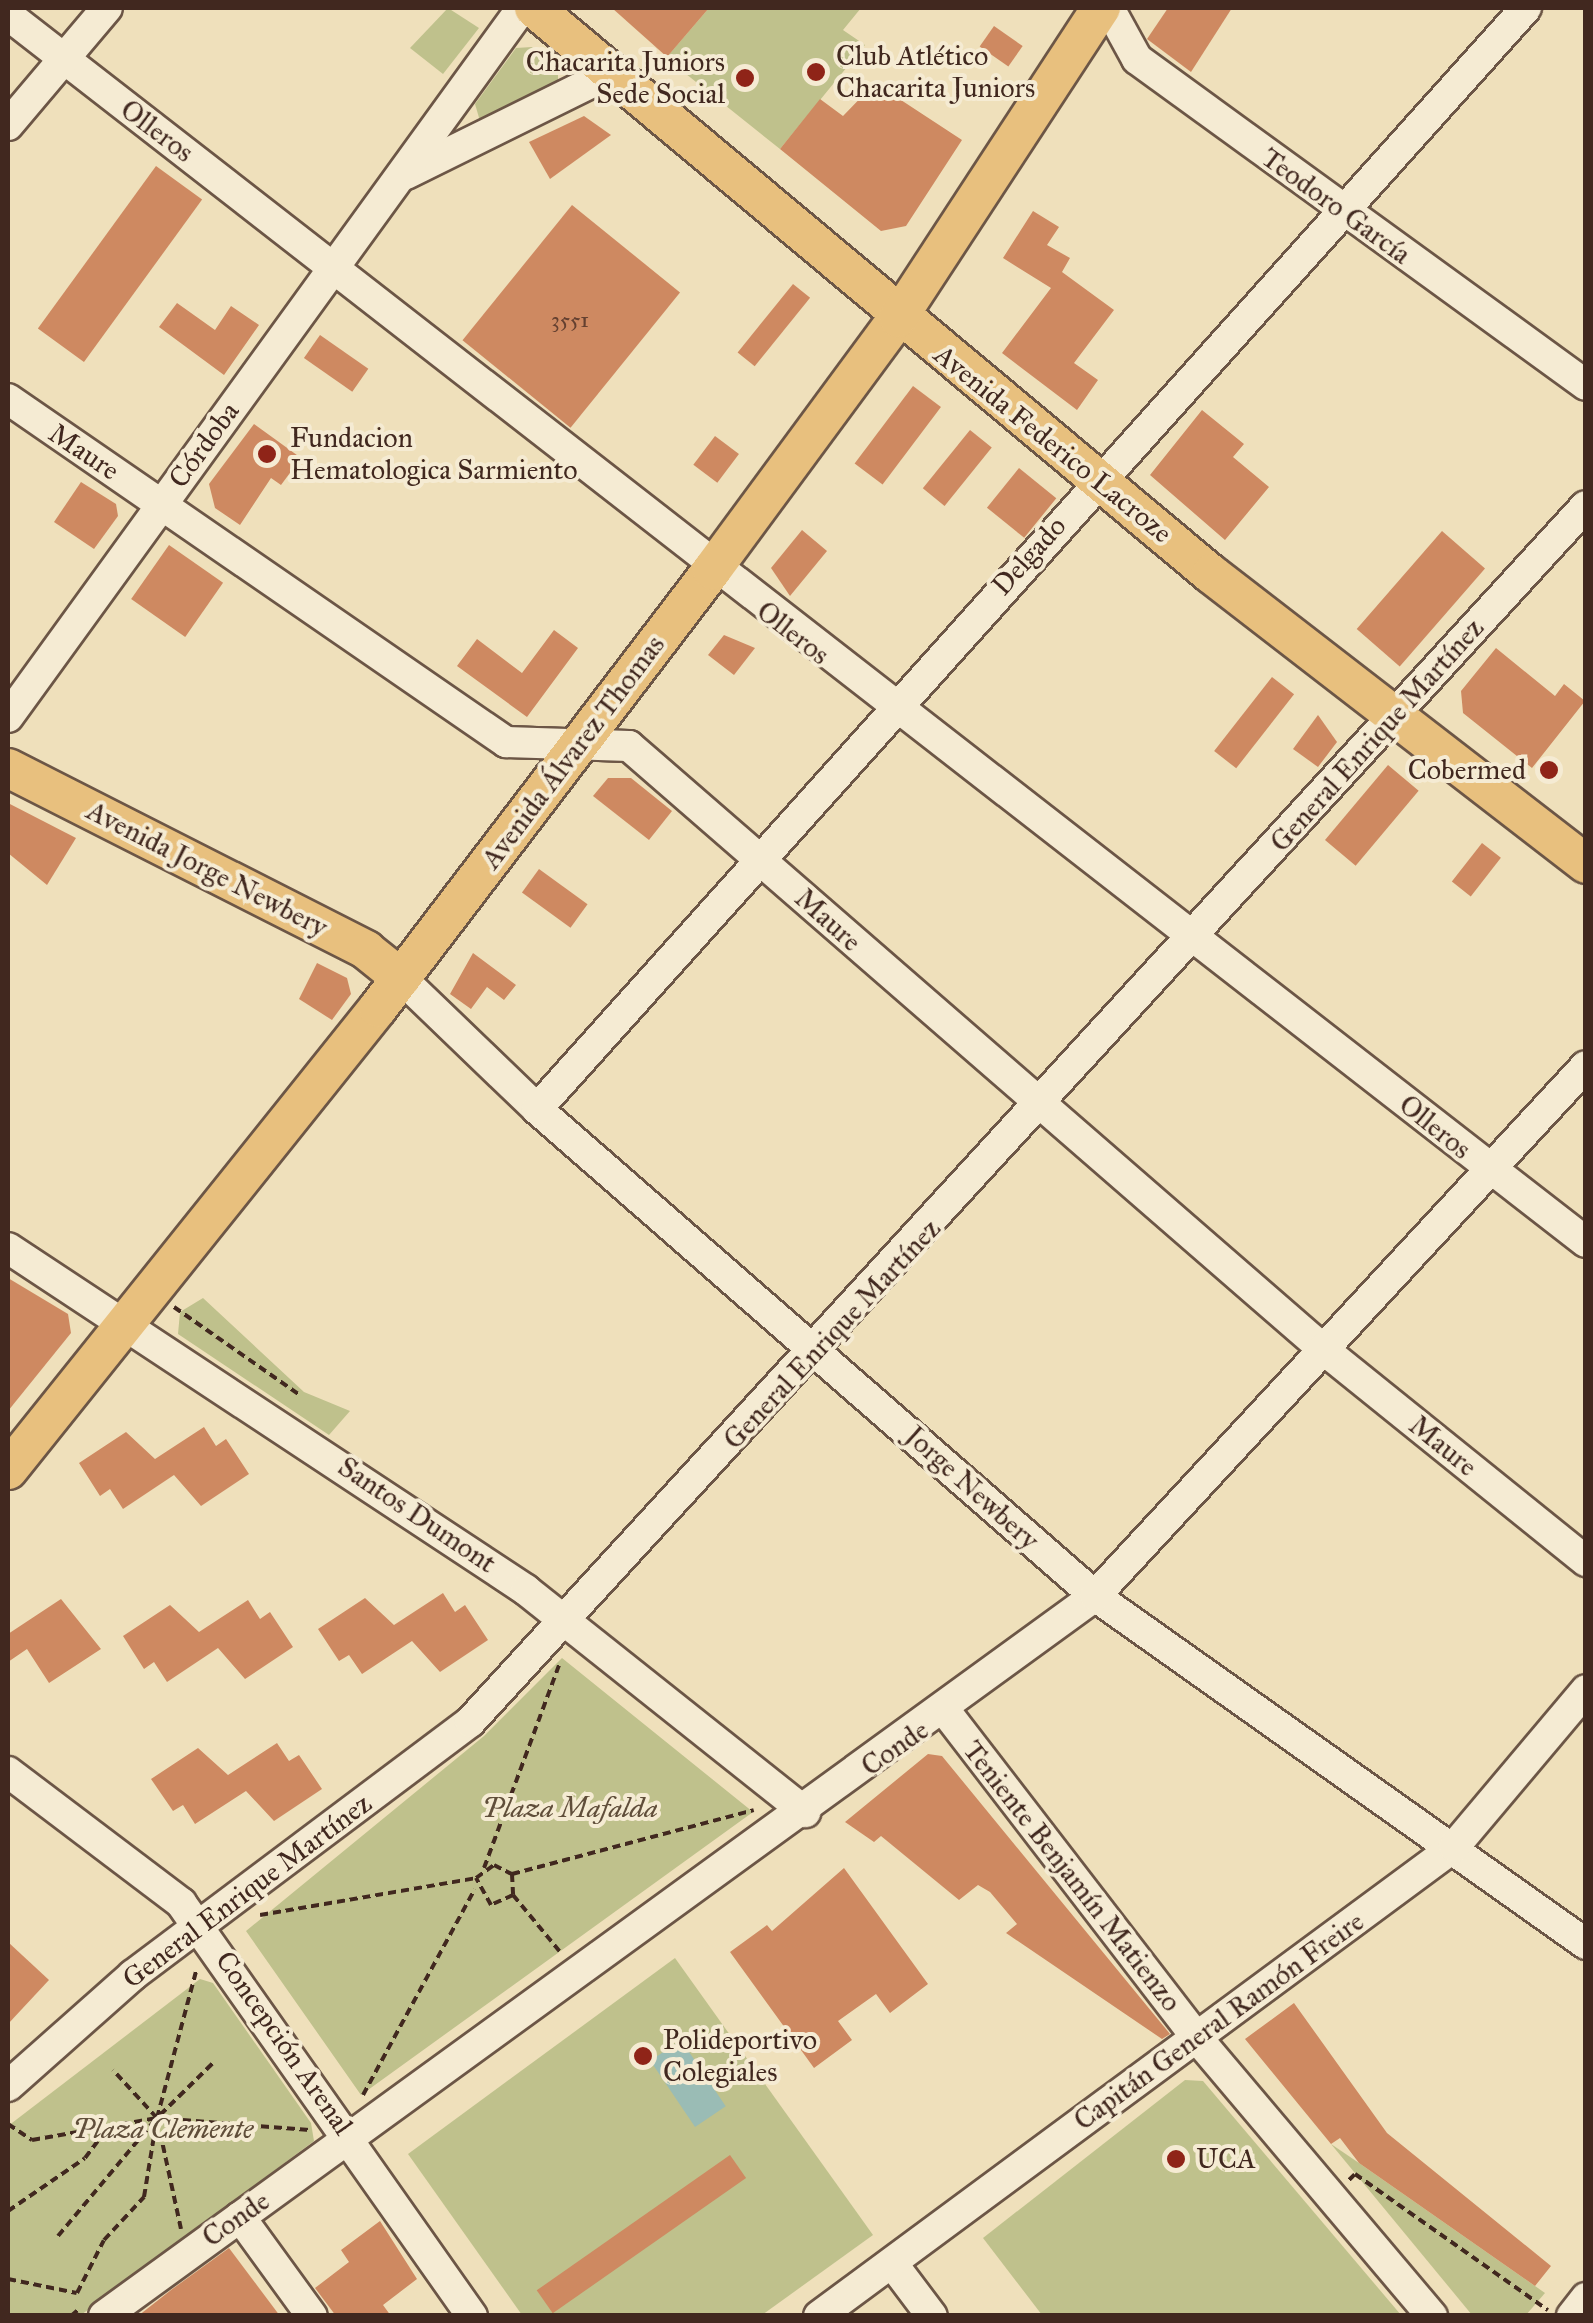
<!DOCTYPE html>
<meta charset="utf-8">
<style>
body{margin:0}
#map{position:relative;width:1593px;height:2323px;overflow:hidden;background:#efe0bb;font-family:"IM FELL Great Primer",serif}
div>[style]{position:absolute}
.green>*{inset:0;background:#bfc18c}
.water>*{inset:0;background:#9abcb5;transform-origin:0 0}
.building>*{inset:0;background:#ce8961;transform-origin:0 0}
.path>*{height:4px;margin-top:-2px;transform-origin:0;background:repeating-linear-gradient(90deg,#41281f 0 8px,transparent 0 13px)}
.roads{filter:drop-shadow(2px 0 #6c5646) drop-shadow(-2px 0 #6c5646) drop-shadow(0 2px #6c5646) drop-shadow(0 -2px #6c5646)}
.minor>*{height:30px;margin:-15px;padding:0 15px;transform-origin:15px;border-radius:15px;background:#f5ebd3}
.major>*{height:38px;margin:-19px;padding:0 19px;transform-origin:19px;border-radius:19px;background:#e8c07e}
.dots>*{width:28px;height:28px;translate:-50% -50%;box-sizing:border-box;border:5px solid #f5ebd3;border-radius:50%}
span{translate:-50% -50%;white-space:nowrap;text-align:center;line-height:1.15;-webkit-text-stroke:8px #f5ebd3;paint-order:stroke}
.number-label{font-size:22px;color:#644030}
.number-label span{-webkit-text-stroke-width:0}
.poi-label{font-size:28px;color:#41281f}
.left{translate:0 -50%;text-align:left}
.right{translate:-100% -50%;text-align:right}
.street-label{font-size:28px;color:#41281f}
.park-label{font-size:28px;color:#604e3a;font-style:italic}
.frame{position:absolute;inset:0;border:10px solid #41281f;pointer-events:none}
</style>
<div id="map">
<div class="green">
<i style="clip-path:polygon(448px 8px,479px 28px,443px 74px,410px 48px)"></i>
<i style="clip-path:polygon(709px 8px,861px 8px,843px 30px,865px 45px,780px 149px,666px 58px)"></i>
<i style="clip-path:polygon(532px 47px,558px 70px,558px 87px,480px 121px,475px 104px,516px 48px)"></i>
<i style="clip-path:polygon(203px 1298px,304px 1392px,350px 1411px,329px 1435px,178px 1334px,180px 1312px)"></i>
<i style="clip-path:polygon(562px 1658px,753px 1812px,361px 2095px,246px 1931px,484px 1736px)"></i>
<i style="clip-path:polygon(675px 1958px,873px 2235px,762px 2315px,522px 2315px,408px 2154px)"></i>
<i style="clip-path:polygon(200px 1979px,213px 1983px,311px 2123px,314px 2141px,81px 2315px,8px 2316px,8px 2126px)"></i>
<i style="clip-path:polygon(1185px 2080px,1203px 2081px,1401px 2315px,1042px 2315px,983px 2238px)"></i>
<i style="clip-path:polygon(1331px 2144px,1359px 2163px,1545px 2293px,1526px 2315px,1472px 2315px)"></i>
</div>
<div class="water">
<i style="left:681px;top:2040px;width:80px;height:37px;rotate:56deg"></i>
</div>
<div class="building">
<i style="clip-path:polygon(612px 8px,709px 8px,667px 57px)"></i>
<i style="clip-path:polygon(1168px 8px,1232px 8px,1191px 72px,1147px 39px)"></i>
<i style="left:994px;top:26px;width:35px;height:25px;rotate:35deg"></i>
<i style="clip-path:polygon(875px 83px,962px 140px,906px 226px,881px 231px,780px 149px,820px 99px,843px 116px)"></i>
<i style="clip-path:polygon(584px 116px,611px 135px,550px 179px,529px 142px)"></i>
<i style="left:156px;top:166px;width:57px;height:201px;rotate:36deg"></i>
<i style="left:572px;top:205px;width:139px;height:174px;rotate:39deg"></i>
<i style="clip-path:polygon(1033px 211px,1059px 227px,1047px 245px,1070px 258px,1062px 272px,1114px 310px,1074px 363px,1098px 380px,1077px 410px,1002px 353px,1051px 288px,1003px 258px)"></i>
<i style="left:793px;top:284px;width:22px;height:88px;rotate:39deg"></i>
<i style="clip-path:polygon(177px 303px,215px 330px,231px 306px,259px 325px,224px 375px,159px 327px)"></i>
<i style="left:320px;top:335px;width:59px;height:28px;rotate:35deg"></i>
<i style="left:913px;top:386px;width:35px;height:97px;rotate:37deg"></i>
<i style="clip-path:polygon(1202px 410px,1244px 444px,1233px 457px,1269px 487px,1225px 540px,1150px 475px)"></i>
<i style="clip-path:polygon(254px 424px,301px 458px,281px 485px,271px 478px,240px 525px,215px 508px,209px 484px)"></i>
<i style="left:970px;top:430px;width:28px;height:75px;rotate:39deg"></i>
<i style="left:715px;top:436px;width:30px;height:36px;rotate:37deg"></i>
<i style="left:1019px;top:468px;width:48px;height:51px;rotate:39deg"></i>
<i style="clip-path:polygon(81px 482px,116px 504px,118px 516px,94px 549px,54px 522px)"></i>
<i style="clip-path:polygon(802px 530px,827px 551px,790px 596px,771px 568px)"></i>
<i style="left:1442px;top:531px;width:57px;height:130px;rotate:41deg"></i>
<i style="left:169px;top:545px;width:66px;height:66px;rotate:35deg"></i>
<i style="clip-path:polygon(554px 630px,578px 648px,527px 717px,457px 666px,477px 639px,522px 673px)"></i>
<i style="clip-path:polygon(724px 635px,755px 648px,734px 675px,708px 655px)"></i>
<i style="clip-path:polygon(1496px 648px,1555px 696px,1564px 684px,1585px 701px,1532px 768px,1463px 713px,1461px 691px)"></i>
<i style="left:1272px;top:677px;width:28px;height:94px;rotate:38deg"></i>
<i style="clip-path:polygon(1318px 715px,1337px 742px,1318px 767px,1293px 749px)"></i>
<i style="left:1388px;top:765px;width:40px;height:98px;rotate:40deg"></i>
<i style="clip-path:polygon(608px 778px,631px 778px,672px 811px,649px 840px,593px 796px)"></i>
<i style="clip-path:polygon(8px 803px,76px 838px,47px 885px,8px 853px)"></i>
<i style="left:1482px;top:843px;width:24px;height:49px;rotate:38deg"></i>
<i style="left:539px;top:869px;width:60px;height:29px;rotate:36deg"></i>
<i style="clip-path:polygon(473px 953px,516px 985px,504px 1000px,487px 987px,471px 1009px,450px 994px)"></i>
<i style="clip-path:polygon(317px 963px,347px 978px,351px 994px,332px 1020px,299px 999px)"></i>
<i style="clip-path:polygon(8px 1278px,68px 1314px,71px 1333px,8px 1411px)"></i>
<i style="clip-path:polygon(204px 1427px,216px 1446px,226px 1439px,249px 1474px,201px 1506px,174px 1475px,123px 1509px,110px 1489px,100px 1496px,79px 1463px,126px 1432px,155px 1459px)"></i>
<i style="clip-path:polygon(443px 1593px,455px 1612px,465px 1605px,488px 1640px,440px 1672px,412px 1641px,362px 1674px,349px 1655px,339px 1661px,318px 1629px,365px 1598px,394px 1625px)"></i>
<i style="clip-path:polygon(61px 1599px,101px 1649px,49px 1683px,27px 1649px,8px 1662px,8px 1634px)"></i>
<i style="clip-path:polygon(248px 1600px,260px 1619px,270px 1612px,293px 1647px,245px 1679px,218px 1648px,167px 1682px,154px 1662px,144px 1669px,123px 1636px,170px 1605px,199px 1632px)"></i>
<i style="clip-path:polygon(277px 1743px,289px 1761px,299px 1755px,322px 1789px,274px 1821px,246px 1791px,195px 1824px,183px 1805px,173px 1811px,151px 1779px,198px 1748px,228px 1775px)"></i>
<i style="clip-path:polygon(928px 1754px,942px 1756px,1170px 2034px,1162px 2039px,1006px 1933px,1017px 1924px,990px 1892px,978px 1885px,959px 1900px,881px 1836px,874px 1842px,845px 1822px)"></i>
<i style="clip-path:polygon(844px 1868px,928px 1984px,890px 2013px,876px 1994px,838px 2021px,852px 2040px,814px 2068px,730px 1952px,767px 1925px,772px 1931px)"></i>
<i style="clip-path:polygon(8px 1942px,49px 1980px,8px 2024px)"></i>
<i style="clip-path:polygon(1294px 2003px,1387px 2133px,1551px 2266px,1535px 2286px,1359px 2163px,1340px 2138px,1331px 2144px,1245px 2039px)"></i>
<i style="left:730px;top:2155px;width:28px;height:236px;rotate:55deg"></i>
<i style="clip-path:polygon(380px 2221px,417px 2279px,383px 2305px,391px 2316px,336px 2316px,315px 2288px,349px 2262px,341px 2250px)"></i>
<i style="clip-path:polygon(229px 2248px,280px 2316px,138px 2316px,171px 2290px)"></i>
</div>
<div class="path">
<i style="left:174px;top:1307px;width:155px;rotate:35deg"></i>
<i style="left:484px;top:1868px;width:220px;rotate:-69.7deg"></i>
<i style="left:512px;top:1874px;width:250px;rotate:-14.8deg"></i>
<i style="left:513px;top:1895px;width:75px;rotate:50.4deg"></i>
<i style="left:260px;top:1915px;width:219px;rotate:-9.7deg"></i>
<i style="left:476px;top:1878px;width:22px;rotate:-36deg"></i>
<i style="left:494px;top:1865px;width:20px;rotate:27deg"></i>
<i style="left:512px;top:1874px;width:21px;rotate:87deg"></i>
<i style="left:513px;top:1895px;width:24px;rotate:156deg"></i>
<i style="left:491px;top:1905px;width:31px;rotate:-119deg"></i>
<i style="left:363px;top:2095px;width:234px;rotate:-61.5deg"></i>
<i style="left:160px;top:2115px;width:76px;rotate:-44.5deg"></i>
<i style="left:8px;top:2124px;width:29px;rotate:34deg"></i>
<i style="left:32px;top:2140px;width:127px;rotate:-10deg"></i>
<i style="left:157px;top:2118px;width:153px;rotate:4.5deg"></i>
<i style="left:1349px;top:2180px;width:8px;rotate:-45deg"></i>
<i style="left:1355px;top:2174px;width:236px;rotate:35.2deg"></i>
<i style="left:8px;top:2211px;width:93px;rotate:-34.5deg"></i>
<i style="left:85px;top:2158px;width:39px;rotate:-53deg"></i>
<i style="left:181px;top:2229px;width:114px;rotate:-102.2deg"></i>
<i style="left:157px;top:2118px;width:152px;rotate:-75.1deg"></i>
<i style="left:58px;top:2236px;width:150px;rotate:-50.1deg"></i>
<i style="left:8px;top:2279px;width:70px;rotate:11.5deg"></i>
<i style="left:77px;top:2293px;width:59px;rotate:-63deg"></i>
<i style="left:104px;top:2240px;width:59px;rotate:-47.1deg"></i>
<i style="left:144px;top:2197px;width:80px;rotate:-80.7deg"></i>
<i style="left:157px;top:2118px;width:65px;rotate:-132.5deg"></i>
<i style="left:71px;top:2316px;width:11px;rotate:-41deg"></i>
</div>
<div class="roads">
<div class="minor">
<i style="left:1109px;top:8px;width:58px;rotate:61.2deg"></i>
<i style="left:1137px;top:59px;width:555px;rotate:35.98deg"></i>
<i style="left:8px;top:15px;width:1999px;rotate:37.87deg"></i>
<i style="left:8px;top:125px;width:153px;rotate:-49.8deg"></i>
<i style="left:406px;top:174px;width:228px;rotate:-26.3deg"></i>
<i style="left:8px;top:399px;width:605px;rotate:34.56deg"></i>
<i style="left:506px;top:742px;width:123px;rotate:1.9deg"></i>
<i style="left:629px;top:746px;width:919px;rotate:40.99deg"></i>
<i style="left:1323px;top:1349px;width:338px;rotate:38.9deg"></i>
<i style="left:8px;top:717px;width:876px;rotate:-54.06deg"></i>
<i style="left:401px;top:978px;width:189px;rotate:43.9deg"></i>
<i style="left:537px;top:1109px;width:741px;rotate:41.11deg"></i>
<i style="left:1095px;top:1596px;width:602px;rotate:35.33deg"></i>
<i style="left:537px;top:1109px;width:1480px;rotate:-48.07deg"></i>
<i style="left:8px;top:1248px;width:621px;rotate:33.43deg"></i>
<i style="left:526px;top:1590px;width:357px;rotate:38.5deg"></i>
<i style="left:946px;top:1712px;width:411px;rotate:52.4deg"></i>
<i style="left:1197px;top:2038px;width:364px;rotate:49.8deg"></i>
<i style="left:8px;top:1772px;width:217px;rotate:37.1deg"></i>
<i style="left:181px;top:1903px;width:505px;rotate:54.83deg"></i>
<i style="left:8px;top:2086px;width:167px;rotate:-41.6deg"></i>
<i style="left:133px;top:1975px;width:421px;rotate:-36.9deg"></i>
<i style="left:470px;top:1722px;width:1650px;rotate:-47.46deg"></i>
<i style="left:240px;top:2217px;width:122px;rotate:54deg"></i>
<i style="left:892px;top:2263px;width:66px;rotate:53deg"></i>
<i style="left:104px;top:2316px;width:1225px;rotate:-36deg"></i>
<i style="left:1095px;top:1596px;width:722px;rotate:-47.19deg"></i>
<i style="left:819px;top:2316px;width:789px;rotate:-36.45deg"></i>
<i style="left:1454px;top:1847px;width:205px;rotate:-49.9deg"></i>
<i style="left:1572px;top:2316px;width:23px;rotate:-52deg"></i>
</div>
<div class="major">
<i style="left:534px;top:8px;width:882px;rotate:39.9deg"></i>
<i style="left:1211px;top:574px;width:474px;rotate:37.7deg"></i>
<i style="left:8px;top:768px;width:402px;rotate:26.9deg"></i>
<i style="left:366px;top:950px;width:45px;rotate:38.7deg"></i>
<i style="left:8px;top:1470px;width:592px;rotate:-51.31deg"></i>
<i style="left:378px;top:1008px;width:551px;rotate:-52.67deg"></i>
<i style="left:712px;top:570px;width:313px;rotate:-53.6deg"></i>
<i style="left:898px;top:318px;width:371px;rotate:-56.8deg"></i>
</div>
</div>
<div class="dots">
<i style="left:816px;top:72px;background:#8f2418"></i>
<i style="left:745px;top:78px;background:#8f2418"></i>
<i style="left:267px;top:454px;background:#8f2418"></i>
<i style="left:1549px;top:770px;background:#8f2418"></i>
<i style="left:643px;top:2056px;background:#8f2418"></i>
<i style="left:1176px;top:2159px;background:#8f2418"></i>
</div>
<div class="number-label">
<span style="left:570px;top:320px">3551</span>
</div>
<div class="poi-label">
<span class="left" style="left:836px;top:72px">Club Atlético<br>Chacarita Juniors</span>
<span class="right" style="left:725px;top:78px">Chacarita Juniors<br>Sede Social</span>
<span class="left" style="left:290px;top:454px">Fundacion<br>Hematologica Sarmiento</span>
<span class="right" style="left:1526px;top:770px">Cobermed</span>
<span class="left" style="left:663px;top:2056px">Polideportivo<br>Colegiales</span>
<span class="left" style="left:1196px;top:2159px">UCA</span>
</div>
<div class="street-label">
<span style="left:157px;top:131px;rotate:37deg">Olleros</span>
<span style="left:1336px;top:206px;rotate:36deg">Teodoro García</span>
<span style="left:1053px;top:444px;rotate:39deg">Avenida Federico Lacroze</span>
<span style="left:204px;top:445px;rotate:-54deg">Córdoba</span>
<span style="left:84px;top:452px;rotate:34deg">Maure</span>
<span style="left:1029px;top:556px;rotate:-48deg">Delgado</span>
<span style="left:793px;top:633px;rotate:38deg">Olleros</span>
<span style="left:1377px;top:735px;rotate:-48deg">General Enrique Martínez</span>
<span style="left:573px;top:752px;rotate:-53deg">Avenida Álvarez Thomas</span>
<span style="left:207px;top:869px;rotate:27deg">Avenida Jorge Newbery</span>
<span style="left:828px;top:920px;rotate:42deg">Maure</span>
<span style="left:1435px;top:1127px;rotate:39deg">Olleros</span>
<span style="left:832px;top:1334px;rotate:-47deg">General Enrique Martínez</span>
<span style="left:1443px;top:1446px;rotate:39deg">Maure</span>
<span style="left:972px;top:1488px;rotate:42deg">Jorge Newbery</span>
<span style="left:417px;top:1515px;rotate:34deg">Santos Dumont</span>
<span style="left:895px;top:1748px;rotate:-35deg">Conde</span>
<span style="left:1072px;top:1876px;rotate:52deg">Teniente Benjamín Matienzo</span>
<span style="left:247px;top:1891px;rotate:-37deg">General Enrique Martínez</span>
<span style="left:1219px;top:2021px;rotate:-36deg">Capitán General Ramón Freire</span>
<span style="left:284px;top:2043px;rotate:55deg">Concepción Arenal</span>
<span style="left:236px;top:2219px;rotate:-35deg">Conde</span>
</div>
<div class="park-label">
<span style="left:570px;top:1808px">Plaza Mafalda</span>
<span style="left:163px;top:2129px">Plaza Clemente</span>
</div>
<div class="frame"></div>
</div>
